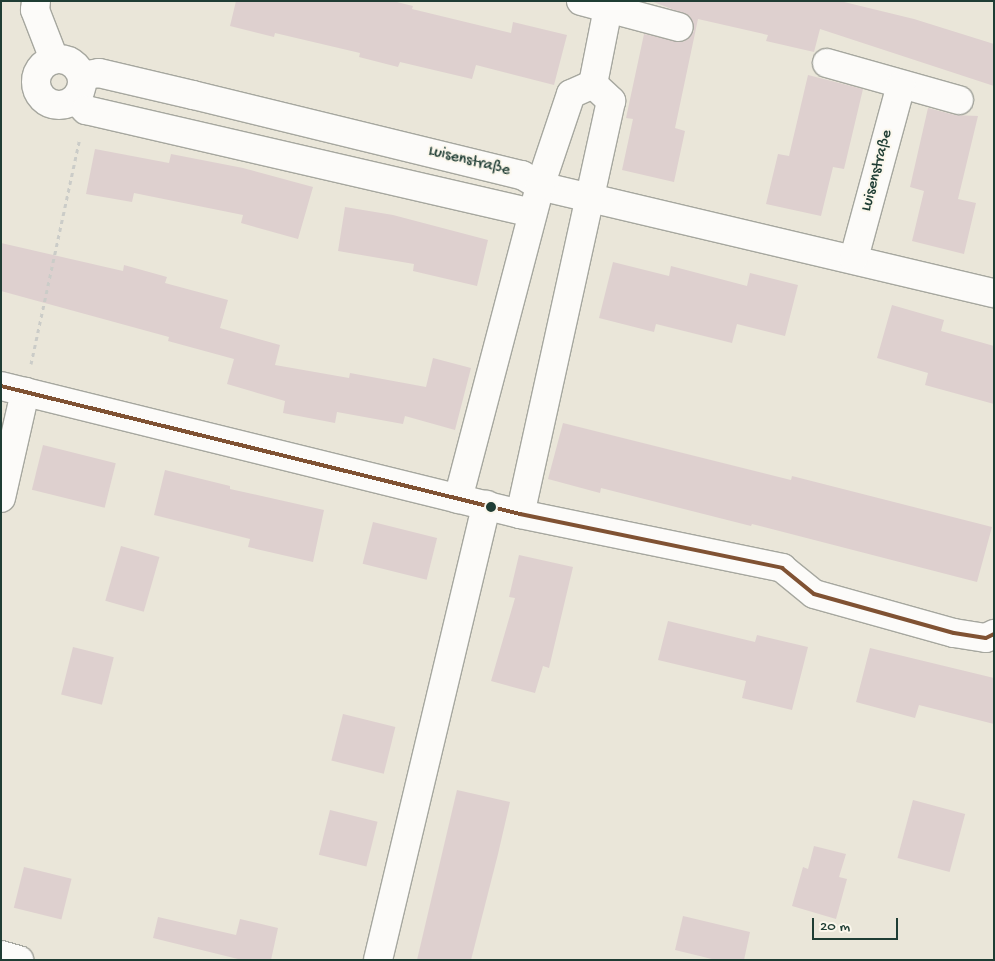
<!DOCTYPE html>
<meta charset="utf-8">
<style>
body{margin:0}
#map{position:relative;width:995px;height:961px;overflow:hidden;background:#eae6d9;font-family:"Gochi Hand",sans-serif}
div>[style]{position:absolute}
.building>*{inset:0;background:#ded0cf;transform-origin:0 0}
.path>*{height:3px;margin-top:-1.5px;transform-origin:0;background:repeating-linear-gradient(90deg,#cbccc8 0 4px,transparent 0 8px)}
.roads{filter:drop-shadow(1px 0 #a6a79f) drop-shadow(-1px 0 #a6a79f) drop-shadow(0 1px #a6a79f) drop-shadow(0 -1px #a6a79f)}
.minor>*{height:28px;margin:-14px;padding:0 14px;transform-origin:14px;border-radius:14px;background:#fcfbf9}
.minor>.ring{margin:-14px;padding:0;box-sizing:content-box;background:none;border:28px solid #fcfbf9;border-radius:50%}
.bus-1>*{height:4px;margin:-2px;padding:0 2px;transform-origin:2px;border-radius:2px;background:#805233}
.dots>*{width:14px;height:14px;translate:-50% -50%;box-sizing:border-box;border:2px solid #fbf7ec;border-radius:50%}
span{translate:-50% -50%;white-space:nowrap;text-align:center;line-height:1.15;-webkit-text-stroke:4px #fbf7ec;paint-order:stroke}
.street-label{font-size:16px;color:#1f3d34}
.frame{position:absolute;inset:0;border:2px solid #1f3d34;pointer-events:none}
.scale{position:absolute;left:812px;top:918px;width:86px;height:22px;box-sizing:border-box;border:2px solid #1f3d34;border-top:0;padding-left:6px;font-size:15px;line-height:18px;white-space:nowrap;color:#1f3d34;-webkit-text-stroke:4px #fbf7ec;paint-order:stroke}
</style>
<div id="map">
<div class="building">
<i style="clip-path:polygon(236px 1px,393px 1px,413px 6px,412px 9px,511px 33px,513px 22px,567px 35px,554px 85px,476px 65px,472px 79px,400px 62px,398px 67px,359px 57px,360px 53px,275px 33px,274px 37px,230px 26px)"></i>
<i style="clip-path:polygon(651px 1px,840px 1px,914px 19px,994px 44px,994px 86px,820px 29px,814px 52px,766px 41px,768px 35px,698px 19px,675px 128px,685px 131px,674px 182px,622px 170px,633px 119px,626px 118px,644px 34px,683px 42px,694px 31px,690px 16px)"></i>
<i style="clip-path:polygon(808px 75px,863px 89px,844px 169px,833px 167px,821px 216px,766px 204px,778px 154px,789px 156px)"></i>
<i style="clip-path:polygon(928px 108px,955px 115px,978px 116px,958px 199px,976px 203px,964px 254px,912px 241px,924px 191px,910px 187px)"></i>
<i style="clip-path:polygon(95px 149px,169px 163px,171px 154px,243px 168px,313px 187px,298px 239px,241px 223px,243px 215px,134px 193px,132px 202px,86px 194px)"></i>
<i style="clip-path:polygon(345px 207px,393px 215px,488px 240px,477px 286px,413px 271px,414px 264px,338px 251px)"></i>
<i style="clip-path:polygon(1px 243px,123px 271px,124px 265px,167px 277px,165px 283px,228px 300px,220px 328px,280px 345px,275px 365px,349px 378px,350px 373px,426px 387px,433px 358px,471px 368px,455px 430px,405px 416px,403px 424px,337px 412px,335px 423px,283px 413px,285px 401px,227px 384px,234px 359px,168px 341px,169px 337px,1px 291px)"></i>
<i style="clip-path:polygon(613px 262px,669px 276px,671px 266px,747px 286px,750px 273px,798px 285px,785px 336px,737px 324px,732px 343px,656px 324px,654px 332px,599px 318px)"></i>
<i style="clip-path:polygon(892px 305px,944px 320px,941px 331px,994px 346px,994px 404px,925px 385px,928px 373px,877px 358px)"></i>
<i style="clip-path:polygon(563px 423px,791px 480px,792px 476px,992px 527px,977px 582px,752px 524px,751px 526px,601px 488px,600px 493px,548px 479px)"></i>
<i style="left:43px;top:445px;width:75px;height:46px;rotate:14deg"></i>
<i style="clip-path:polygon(165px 470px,230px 486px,230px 489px,324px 510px,313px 562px,248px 547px,250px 539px,154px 515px)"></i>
<i style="left:373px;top:522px;width:66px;height:43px;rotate:14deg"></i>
<i style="left:121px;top:546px;width:40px;height:57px;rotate:16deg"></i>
<i style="clip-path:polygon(519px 555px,573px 567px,549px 668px,543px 666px,535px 693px,491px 681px,515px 598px,509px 597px)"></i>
<i style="clip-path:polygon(668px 621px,755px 642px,757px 635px,808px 647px,792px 710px,742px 698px,746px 681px,658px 660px)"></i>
<i style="left:73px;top:647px;width:42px;height:49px;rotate:14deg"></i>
<i style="clip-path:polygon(870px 648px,994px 678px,994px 724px,919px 705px,915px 718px,856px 702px)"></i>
<i style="left:343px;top:714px;width:54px;height:48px;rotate:14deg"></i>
<i style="clip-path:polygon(457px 790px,510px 802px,498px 854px,471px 960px,417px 960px)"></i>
<i style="left:913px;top:800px;width:54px;height:60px;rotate:15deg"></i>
<i style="left:330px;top:810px;width:49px;height:46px;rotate:14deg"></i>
<i style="clip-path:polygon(814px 846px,846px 854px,839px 877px,847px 879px,836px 919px,792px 906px,803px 867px,808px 869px)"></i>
<i style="left:24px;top:867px;width:49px;height:42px;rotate:14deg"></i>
<i style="clip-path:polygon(683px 916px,750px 932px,744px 960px,716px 960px,675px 950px)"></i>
<i style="clip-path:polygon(158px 917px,236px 935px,240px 919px,278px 928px,271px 960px,242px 960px,153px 938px)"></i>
</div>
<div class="path">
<i style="left:31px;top:364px;width:231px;rotate:-77.8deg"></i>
</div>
<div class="roads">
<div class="minor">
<i style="left:36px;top:1px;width:9px;rotate:96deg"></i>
<i style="left:35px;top:10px;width:53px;rotate:68.8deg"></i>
<i style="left:581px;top:1px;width:101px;rotate:14.9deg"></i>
<i class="ring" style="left:36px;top:59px;width:18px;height:18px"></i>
<i style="left:827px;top:63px;width:137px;rotate:15.7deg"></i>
<i style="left:82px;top:76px;width:17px;rotate:-10deg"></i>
<i style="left:99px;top:73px;width:97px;rotate:13.2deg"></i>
<i style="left:193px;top:95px;width:339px;rotate:13.7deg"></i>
<i style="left:522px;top:175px;width:21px;rotate:31deg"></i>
<i style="left:540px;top:186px;width:466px;rotate:13.3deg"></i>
<i style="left:593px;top:84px;width:77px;rotate:-78.8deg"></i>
<i style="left:75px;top:99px;width:16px;rotate:45deg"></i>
<i style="left:86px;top:110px;width:458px;rotate:13deg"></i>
<i style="left:854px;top:258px;width:179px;rotate:-74.8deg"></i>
<i style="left:1px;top:386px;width:535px;rotate:13.85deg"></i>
<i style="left:520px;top:514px;width:268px;rotate:11.6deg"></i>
<i style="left:782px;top:568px;width:41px;rotate:39.1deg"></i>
<i style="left:814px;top:594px;width:145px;rotate:15.6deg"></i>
<i style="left:954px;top:633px;width:32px;rotate:9deg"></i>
<i style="left:986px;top:638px;width:9px;rotate:-27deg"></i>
<i style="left:1px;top:498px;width:109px;rotate:-77.2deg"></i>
<i style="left:458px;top:499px;width:324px;rotate:-75.3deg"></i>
<i style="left:540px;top:186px;width:97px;rotate:-71.4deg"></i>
<i style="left:571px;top:94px;width:24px;rotate:-24deg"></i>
<i style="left:593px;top:84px;width:25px;rotate:43deg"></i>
<i style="left:611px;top:101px;width:423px;rotate:102.4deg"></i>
<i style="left:1px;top:955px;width:19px;rotate:16deg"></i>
<i style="left:378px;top:960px;width:468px;rotate:-76.6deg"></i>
</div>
</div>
<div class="bus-1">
<i style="left:1px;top:386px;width:535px;rotate:13.85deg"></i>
<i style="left:520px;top:514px;width:268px;rotate:11.6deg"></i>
<i style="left:782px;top:568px;width:41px;rotate:39.1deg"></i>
<i style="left:814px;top:594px;width:145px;rotate:15.6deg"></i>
<i style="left:954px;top:633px;width:32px;rotate:9deg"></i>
<i style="left:986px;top:638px;width:9px;rotate:-27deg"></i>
</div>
<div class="dots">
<i style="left:491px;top:507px;background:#1f3d34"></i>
</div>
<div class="street-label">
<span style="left:469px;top:162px;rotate:14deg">Luisenstraße</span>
<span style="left:878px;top:171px;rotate:-75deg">Luisenstraße</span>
</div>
<div class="frame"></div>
<div class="scale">20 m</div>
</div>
